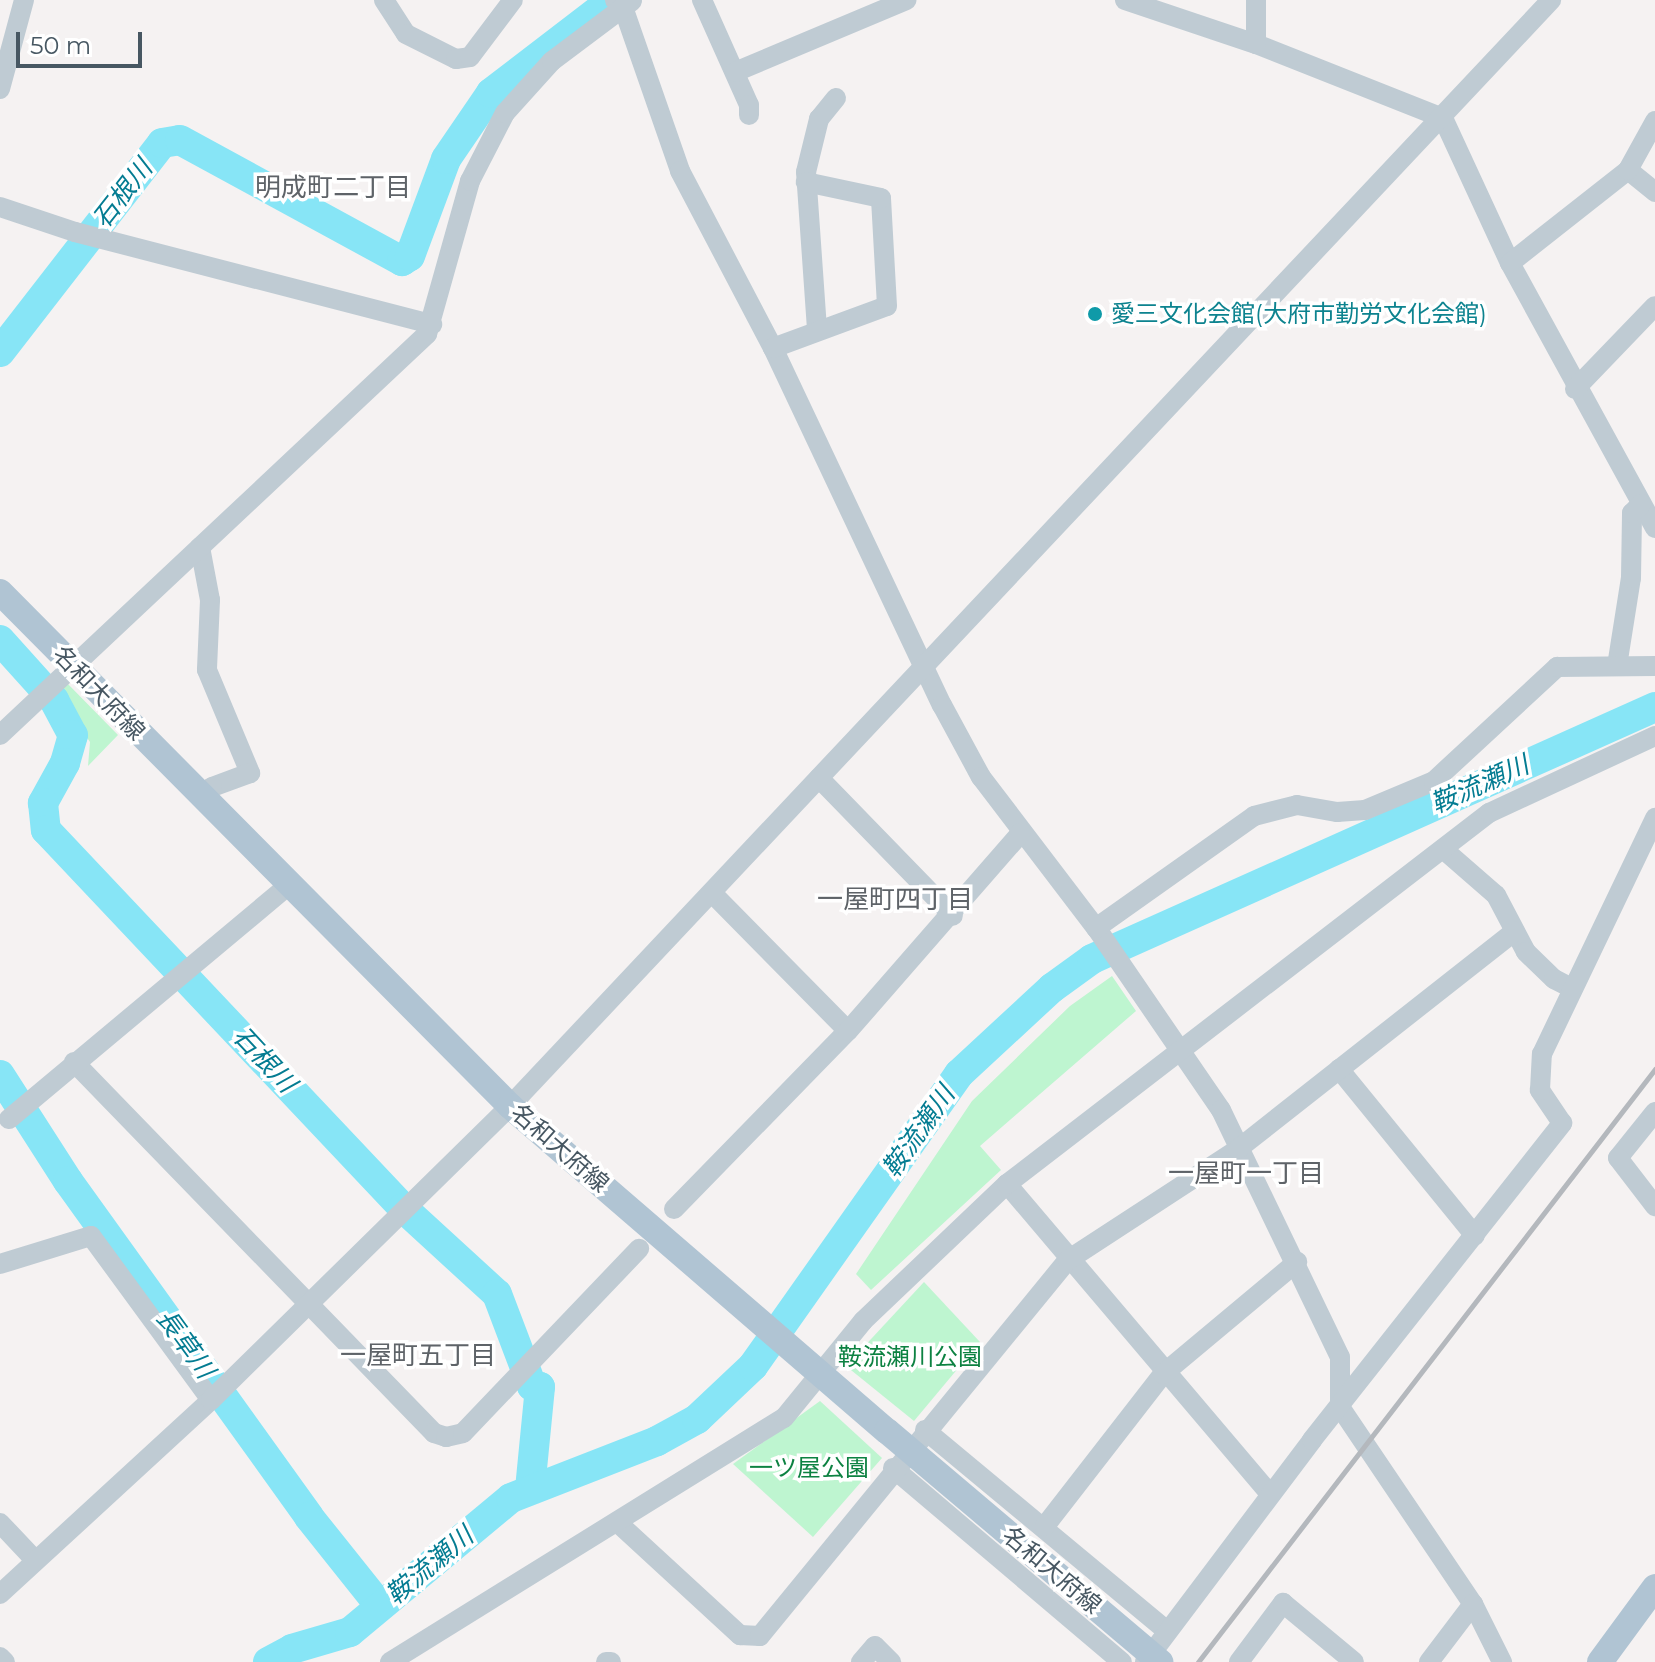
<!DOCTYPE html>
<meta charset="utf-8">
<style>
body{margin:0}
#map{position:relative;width:1655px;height:1662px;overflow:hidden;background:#f5f2f2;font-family:Montserrat,"Noto Sans JP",sans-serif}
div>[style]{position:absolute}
.green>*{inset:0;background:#bef5d0}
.river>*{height:30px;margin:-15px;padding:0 15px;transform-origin:15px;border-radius:15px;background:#87e5f6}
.minor>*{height:20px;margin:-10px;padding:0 10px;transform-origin:10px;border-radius:10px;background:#bfcbd3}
.major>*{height:26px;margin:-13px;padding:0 13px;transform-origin:13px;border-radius:13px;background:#b0c4d3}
.rail>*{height:5px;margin:-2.5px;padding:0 2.5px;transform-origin:2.5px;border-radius:2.5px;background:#b4b8bd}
.major-bridge>*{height:26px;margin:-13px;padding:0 13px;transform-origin:13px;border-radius:13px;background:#b0c4d3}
.dots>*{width:22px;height:22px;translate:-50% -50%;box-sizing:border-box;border:4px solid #fff;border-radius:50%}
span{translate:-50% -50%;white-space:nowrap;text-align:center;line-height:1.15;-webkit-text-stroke:7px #fff;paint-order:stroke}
.culture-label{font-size:24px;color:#0d838f}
.left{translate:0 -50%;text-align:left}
.street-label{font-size:24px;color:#475762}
.park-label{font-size:24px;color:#0d8242}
.neighbourhood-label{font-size:26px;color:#5e6368}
.water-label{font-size:26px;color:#047c92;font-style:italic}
.scale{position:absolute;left:16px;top:32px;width:126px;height:36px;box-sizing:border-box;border:4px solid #475762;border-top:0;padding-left:10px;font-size:24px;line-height:28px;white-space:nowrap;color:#475762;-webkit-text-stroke:6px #fff;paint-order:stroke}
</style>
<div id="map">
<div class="green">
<i style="clip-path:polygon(66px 682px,118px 735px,88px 766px,90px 742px,56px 692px)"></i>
<i style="clip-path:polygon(1112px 976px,1136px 1011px,980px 1146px,1001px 1170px,871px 1290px,856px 1274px,972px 1101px,1070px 1006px)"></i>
<i style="clip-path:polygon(924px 1282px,980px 1342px,914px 1421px,846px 1366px)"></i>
<i style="clip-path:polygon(820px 1401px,882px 1458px,813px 1537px,733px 1464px)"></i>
</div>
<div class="river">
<i style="left:0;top:352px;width:264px;rotate:-52.2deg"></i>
<i style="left:162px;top:143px;width:18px;rotate:-9deg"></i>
<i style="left:180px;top:140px;width:253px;rotate:28.6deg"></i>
<i style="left:402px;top:261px;width:9px;rotate:-32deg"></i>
<i style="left:410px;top:256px;width:103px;rotate:-69.6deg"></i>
<i style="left:446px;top:159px;width:80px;rotate:-55.7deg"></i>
<i style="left:491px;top:93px;width:153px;rotate:-37.5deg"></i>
<i style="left:0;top:640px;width:81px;rotate:48deg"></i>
<i style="left:54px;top:700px;width:40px;rotate:62deg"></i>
<i style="left:73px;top:735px;width:29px;rotate:106deg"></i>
<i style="left:65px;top:763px;width:46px;rotate:118.8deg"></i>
<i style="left:43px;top:803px;width:27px;rotate:84deg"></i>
<i style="left:46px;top:830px;width:520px;rotate:46.64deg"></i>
<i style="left:403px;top:1208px;width:127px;rotate:42.5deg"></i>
<i style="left:497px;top:1294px;width:98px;rotate:69.2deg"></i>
<i style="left:532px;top:1386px;width:8px;rotate:7deg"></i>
<i style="left:540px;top:1387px;width:102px;rotate:95.6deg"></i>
<i style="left:0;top:1075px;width:126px;rotate:57.3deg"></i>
<i style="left:68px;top:1181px;width:413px;rotate:54.3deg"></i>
<i style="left:309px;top:1517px;width:114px;rotate:51.4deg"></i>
<i style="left:268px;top:1662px;width:27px;rotate:-28deg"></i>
<i style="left:292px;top:1649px;width:60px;rotate:-16.3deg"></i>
<i style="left:350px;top:1632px;width:209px;rotate:-39.8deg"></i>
<i style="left:511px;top:1498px;width:157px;rotate:-21.3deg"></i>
<i style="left:657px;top:1441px;width:46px;rotate:-28.8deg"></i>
<i style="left:697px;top:1419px;width:77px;rotate:-43.4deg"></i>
<i style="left:753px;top:1366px;width:357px;rotate:-54.8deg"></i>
<i style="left:959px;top:1074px;width:127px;rotate:-42.8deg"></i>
<i style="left:1052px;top:988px;width:49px;rotate:-35.9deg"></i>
<i style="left:1092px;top:959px;width:617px;rotate:-24.11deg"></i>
</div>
<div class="minor">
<i style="left:384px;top:0;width:40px;rotate:57.1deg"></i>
<i style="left:406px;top:34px;width:56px;rotate:26.6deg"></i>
<i style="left:456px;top:59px;width:14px;rotate:-8deg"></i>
<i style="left:470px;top:57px;width:71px;rotate:-53deg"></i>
<i style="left:615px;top:0;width:11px;rotate:41deg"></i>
<i style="left:623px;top:7px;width:174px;rotate:70.8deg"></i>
<i style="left:680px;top:171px;width:200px;rotate:62.3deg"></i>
<i style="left:773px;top:348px;width:395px;rotate:64.7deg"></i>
<i style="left:942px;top:705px;width:82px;rotate:61.6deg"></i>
<i style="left:981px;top:777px;width:191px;rotate:52.7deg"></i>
<i style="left:1097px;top:929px;width:219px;rotate:55.6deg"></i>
<i style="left:1221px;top:1110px;width:274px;rotate:64.3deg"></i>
<i style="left:1340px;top:1357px;width:50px;rotate:90deg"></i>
<i style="left:1340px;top:1407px;width:238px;rotate:56deg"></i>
<i style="left:1473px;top:1604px;width:65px;rotate:63.4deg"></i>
<i style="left:702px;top:0;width:115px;rotate:65.9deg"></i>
<i style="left:749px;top:105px;width:10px;rotate:90deg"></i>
<i style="left:1125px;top:0;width:138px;rotate:18.6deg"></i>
<i style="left:1256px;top:44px;width:201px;rotate:21.6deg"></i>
<i style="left:1443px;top:118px;width:160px;rotate:65.2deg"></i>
<i style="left:1510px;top:263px;width:302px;rotate:61.3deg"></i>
<i style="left:1256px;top:0;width:44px;rotate:90deg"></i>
<i style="left:735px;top:72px;width:186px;rotate:-22.8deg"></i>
<i style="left:0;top:89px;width:92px;rotate:-74.9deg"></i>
<i style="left:1628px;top:170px;width:35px;rotate:39deg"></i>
<i style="left:0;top:207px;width:79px;rotate:18.4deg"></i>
<i style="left:75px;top:232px;width:369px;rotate:14.5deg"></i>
<i style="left:1510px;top:263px;width:150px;rotate:-38.2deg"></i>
<i style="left:1628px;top:170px;width:56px;rotate:-61.1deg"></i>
<i style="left:817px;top:329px;width:157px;rotate:-94deg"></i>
<i style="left:806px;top:172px;width:55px;rotate:-76.2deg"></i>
<i style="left:819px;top:119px;width:27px;rotate:-51deg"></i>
<i style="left:773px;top:348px;width:121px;rotate:-20.2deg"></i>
<i style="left:887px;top:306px;width:108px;rotate:-93.2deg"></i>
<i style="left:881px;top:198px;width:77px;rotate:-168deg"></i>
<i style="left:1575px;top:389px;width:115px;rotate:-46.1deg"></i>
<i style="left:200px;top:547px;width:54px;rotate:79.3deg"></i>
<i style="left:210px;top:600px;width:70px;rotate:92.5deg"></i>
<i style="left:207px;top:670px;width:112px;rotate:67.3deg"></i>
<i style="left:250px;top:773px;width:40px;rotate:159.8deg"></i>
<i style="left:212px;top:787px;width:15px;rotate:138deg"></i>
<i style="left:1617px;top:666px;width:89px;rotate:-81deg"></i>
<i style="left:1631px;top:578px;width:65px;rotate:-89.1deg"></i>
<i style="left:1632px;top:513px;width:13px;rotate:-45deg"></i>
<i style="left:0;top:735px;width:586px;rotate:-43.2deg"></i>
<i style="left:427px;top:334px;width:159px;rotate:-74.3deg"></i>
<i style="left:470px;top:181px;width:76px;rotate:-62.8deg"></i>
<i style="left:505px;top:113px;width:70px;rotate:-47.9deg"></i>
<i style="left:552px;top:61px;width:100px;rotate:-36.9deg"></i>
<i style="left:819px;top:778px;width:192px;rotate:45.8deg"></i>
<i style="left:1443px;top:849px;width:70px;rotate:41deg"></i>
<i style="left:1496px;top:895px;width:64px;rotate:62.2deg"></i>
<i style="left:1526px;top:952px;width:39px;rotate:44deg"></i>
<i style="left:1554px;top:979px;width:20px;rotate:27deg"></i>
<i style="left:713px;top:894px;width:192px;rotate:45.4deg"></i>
<i style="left:1096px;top:928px;width:194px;rotate:-35.3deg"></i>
<i style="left:1254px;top:816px;width:44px;rotate:-14.3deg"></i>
<i style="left:1297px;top:805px;width:41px;rotate:9.9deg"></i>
<i style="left:1337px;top:812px;width:28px;rotate:-4deg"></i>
<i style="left:1365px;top:810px;width:75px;rotate:-22.8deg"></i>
<i style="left:1434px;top:781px;width:168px;rotate:-42.8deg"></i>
<i style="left:1557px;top:667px;width:98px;rotate:-0.6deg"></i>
<i style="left:74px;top:1062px;width:517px;rotate:45.86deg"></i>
<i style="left:434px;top:1433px;width:13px;rotate:18deg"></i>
<i style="left:446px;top:1437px;width:17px;rotate:-13deg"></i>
<i style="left:463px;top:1433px;width:255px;rotate:-46.3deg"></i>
<i style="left:1339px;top:1069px;width:215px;rotate:50.8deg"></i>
<i style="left:1655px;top:1112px;width:59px;rotate:128.8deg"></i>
<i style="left:1618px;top:1158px;width:61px;rotate:52.4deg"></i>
<i style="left:9px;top:1119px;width:363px;rotate:-39.9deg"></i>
<i style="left:1007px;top:1184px;width:407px;rotate:49.7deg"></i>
<i style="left:674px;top:1209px;width:249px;rotate:-45.7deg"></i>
<i style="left:848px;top:1031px;width:263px;rotate:-48.9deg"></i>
<i style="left:0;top:1264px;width:95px;rotate:-17.1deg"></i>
<i style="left:91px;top:1236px;width:203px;rotate:53.8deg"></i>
<i style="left:925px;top:1430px;width:315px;rotate:39.7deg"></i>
<i style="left:893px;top:1468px;width:300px;rotate:40.3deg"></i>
<i style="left:0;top:1523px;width:51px;rotate:46.6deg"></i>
<i style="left:618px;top:1523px;width:166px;rotate:42.6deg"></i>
<i style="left:740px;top:1635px;width:20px;rotate:3deg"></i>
<i style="left:760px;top:1636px;width:486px;rotate:-50.7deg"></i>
<i style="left:1068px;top:1260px;width:203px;rotate:-33.1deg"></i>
<i style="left:1238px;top:1149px;width:352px;rotate:-38.2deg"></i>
<i style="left:1045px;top:1526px;width:192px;rotate:-52.2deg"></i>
<i style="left:1163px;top:1374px;width:175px;rotate:-39.9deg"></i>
<i style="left:0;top:1594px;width:287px;rotate:-42.6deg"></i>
<i style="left:211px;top:1400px;width:419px;rotate:-44.5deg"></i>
<i style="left:510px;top:1106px;width:1519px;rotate:-46.73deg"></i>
<i style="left:0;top:1657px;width:7px;rotate:45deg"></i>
<i style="left:390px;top:1662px;width:463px;rotate:-31.8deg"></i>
<i style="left:784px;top:1418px;width:125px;rotate:-50.8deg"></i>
<i style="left:863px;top:1321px;width:199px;rotate:-43.6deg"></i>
<i style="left:1007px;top:1184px;width:608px;rotate:-37.59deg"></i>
<i style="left:1489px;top:813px;width:183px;rotate:-24.9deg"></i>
<i style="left:606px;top:1662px;width:5px"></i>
<i style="left:861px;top:1662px;width:21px;rotate:-49deg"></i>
<i style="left:875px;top:1646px;width:23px;rotate:45deg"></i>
<i style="left:1145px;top:1662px;width:278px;rotate:-53deg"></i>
<i style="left:1312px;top:1440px;width:404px;rotate:-51.7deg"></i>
<i style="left:1562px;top:1123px;width:40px;rotate:-124deg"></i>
<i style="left:1540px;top:1090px;width:36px;rotate:-87deg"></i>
<i style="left:1542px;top:1054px;width:262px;rotate:-64.4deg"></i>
<i style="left:1239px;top:1662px;width:74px;rotate:-53.3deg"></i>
<i style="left:1283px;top:1603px;width:92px;rotate:39.7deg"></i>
<i style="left:1429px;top:1662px;width:73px;rotate:-52.8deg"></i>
</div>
<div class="major">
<i style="left:0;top:592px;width:724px;rotate:45.22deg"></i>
<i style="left:510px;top:1106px;width:498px;rotate:40.8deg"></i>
<i style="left:1600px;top:1662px;width:93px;rotate:-53.7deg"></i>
</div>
<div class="rail">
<i style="left:1198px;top:1662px;width:749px;rotate:-52.38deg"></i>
</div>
<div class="major-bridge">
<i style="left:887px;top:1431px;width:358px;rotate:40.2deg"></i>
</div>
<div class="dots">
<i style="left:1095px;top:314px;background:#0f9aa8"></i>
</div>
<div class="culture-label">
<span class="left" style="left:1111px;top:314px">愛三文化会館(大府市勤労文化会館)</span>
</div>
<div class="street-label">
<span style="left:99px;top:693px;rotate:46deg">名和大府線</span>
<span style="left:560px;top:1148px;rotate:41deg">名和大府線</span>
<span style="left:1052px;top:1570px;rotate:40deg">名和大府線</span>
</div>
<div class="park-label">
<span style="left:910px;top:1357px">鞍流瀬川公園</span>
<span style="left:809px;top:1468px">一ツ屋公園</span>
</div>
<div class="neighbourhood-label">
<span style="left:333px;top:188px">明成町二丁目</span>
<span style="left:895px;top:900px">一屋町四丁目</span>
<span style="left:1246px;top:1174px">一屋町一丁目</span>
<span style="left:418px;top:1356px">一屋町五丁目</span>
</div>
<div class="water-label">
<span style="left:123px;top:194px;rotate:-52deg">石根川</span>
<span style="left:1480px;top:785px;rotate:-24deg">鞍流瀬川</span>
<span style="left:264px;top:1060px;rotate:47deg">石根川</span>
<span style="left:919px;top:1132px;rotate:-55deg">鞍流瀬川</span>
<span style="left:185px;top:1344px;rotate:54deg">長草川</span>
<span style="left:430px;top:1566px;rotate:-40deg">鞍流瀬川</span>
</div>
<div class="scale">50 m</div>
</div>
